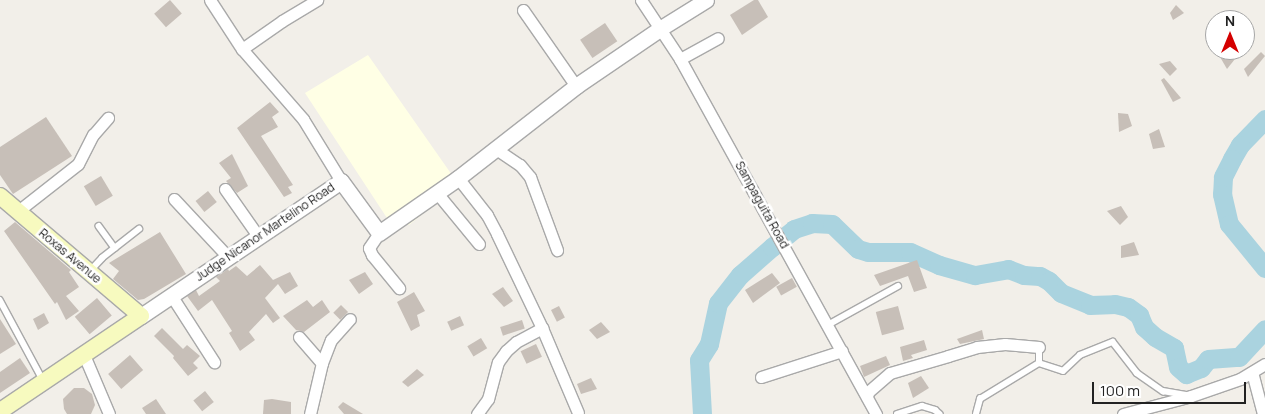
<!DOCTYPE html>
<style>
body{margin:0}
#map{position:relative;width:1265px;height:414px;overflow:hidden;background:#f2efe9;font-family:Manrope,sans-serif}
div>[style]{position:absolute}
.education>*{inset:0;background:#ffffe5}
.river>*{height:19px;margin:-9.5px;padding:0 9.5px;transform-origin:9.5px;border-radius:9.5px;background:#aad3df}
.building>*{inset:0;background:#c7bfb8;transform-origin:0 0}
.roads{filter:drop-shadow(1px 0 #a9a9a9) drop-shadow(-1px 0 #a9a9a9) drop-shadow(0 1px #a9a9a9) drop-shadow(0 -1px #a9a9a9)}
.service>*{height:5.5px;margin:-2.75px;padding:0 2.75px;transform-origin:2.75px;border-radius:2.75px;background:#fff}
.minor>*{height:11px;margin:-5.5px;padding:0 5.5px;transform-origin:5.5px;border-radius:5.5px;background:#fff}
.tertiary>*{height:15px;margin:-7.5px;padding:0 7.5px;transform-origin:7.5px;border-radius:7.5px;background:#fff}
.secondary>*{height:16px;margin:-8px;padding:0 8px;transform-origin:8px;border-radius:8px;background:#f7fabf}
span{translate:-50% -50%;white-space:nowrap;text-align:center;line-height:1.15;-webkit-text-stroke:5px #fff;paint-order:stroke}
.street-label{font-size:12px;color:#222}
.north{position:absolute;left:1205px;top:10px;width:50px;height:50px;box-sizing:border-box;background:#fff;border:1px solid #a7a7a7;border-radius:50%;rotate:0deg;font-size:14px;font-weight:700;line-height:20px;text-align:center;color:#222}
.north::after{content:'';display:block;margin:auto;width:18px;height:22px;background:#d40000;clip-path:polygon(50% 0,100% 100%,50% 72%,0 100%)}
.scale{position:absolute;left:1092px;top:382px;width:154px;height:22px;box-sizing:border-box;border:2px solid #222;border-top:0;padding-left:6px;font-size:15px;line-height:18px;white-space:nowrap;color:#222;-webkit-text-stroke:4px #fff;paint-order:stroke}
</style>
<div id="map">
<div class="education">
<i style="clip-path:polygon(368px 55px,459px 185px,409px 225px,387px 218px,305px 93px)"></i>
</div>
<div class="river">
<i style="left:1265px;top:119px;width:36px;rotate:134deg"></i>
<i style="left:1240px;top:145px;width:16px;rotate:120deg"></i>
<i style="left:1232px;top:159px;width:20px;rotate:117deg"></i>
<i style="left:1223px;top:177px;width:17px;rotate:93deg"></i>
<i style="left:1222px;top:194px;width:31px;rotate:77deg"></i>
<i style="left:1229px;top:224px;width:57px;rotate:50.7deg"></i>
<i style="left:702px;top:414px;width:54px;rotate:-93.2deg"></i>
<i style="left:699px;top:360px;width:19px;rotate:-58deg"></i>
<i style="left:709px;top:344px;width:42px;rotate:-77.6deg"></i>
<i style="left:718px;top:303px;width:36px;rotate:-52deg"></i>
<i style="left:740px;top:275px;width:43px;rotate:-41.2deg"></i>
<i style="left:772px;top:247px;width:28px;rotate:-39deg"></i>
<i style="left:794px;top:229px;width:19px;rotate:-18deg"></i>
<i style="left:812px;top:223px;width:20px;rotate:3deg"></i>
<i style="left:832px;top:224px;width:36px;rotate:44deg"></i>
<i style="left:858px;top:249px;width:10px;rotate:17deg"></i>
<i style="left:868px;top:252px;width:42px"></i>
<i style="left:910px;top:252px;width:32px;rotate:24deg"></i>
<i style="left:939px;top:265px;width:37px;rotate:16deg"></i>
<i style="left:975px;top:275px;width:34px;rotate:-10deg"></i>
<i style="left:1008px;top:269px;width:17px;rotate:21deg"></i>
<i style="left:1024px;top:275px;width:16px;rotate:4deg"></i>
<i style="left:1040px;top:276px;width:10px;rotate:29deg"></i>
<i style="left:1049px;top:281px;width:17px;rotate:45deg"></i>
<i style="left:1061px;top:293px;width:31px;rotate:22deg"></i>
<i style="left:1090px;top:305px;width:25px;rotate:-2deg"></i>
<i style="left:1115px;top:304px;width:13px;rotate:13deg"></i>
<i style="left:1128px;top:307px;width:14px;rotate:36deg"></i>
<i style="left:1139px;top:315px;width:13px;rotate:67deg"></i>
<i style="left:1144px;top:327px;width:15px;rotate:42deg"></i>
<i style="left:1155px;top:337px;width:22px;rotate:30deg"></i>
<i style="left:1174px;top:348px;width:19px;rotate:78deg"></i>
<i style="left:1178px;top:367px;width:11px;rotate:41deg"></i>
<i style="left:1186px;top:374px;width:16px;rotate:-22deg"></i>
<i style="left:1201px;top:368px;width:11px;rotate:-52deg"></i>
<i style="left:1208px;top:359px;width:31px;rotate:-4deg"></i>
<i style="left:1239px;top:357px;width:38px;rotate:-47deg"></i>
</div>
<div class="building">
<i style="left:170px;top:0;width:18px;height:21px;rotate:49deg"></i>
<i style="clip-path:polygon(754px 0,758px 0,768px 17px,742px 35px,730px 15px)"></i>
<i style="clip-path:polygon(1176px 5px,1184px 13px,1173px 20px,1170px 13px)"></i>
<i style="left:605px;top:23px;width:22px;height:30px;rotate:56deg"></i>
<i style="clip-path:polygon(1216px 50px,1227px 50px,1235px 59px,1227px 69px)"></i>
<i style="clip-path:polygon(1261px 52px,1265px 56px,1248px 77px,1244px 69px)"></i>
<i style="clip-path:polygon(1170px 61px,1177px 69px,1170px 76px,1159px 64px)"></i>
<i style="clip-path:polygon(1164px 78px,1181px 98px,1173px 102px,1161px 80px)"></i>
<i style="clip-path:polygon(270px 102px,279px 112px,272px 117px,278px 127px,261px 136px,293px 185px,288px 187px,292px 193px,284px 197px,237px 128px)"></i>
<i style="clip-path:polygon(1118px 113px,1128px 114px,1132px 126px,1119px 132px)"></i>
<i style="clip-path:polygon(46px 117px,72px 156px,13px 194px,0 175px,0 147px)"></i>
<i style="clip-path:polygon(1159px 129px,1165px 147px,1153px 149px,1149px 134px)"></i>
<i style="clip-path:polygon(232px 154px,248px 186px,237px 193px,226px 181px,231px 178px,219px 163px)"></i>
<i style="left:101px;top:176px;width:23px;height:20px;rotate:59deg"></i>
<i style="left:208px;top:191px;width:14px;height:16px;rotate:51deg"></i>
<i style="clip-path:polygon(1121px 206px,1128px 217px,1120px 225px,1107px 211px)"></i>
<i style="clip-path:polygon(15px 222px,71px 270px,69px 272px,79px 287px,66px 296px,79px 311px,66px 320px,57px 302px,55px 304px,4px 231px)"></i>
<i style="clip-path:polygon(160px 232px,186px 274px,144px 299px,138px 300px,113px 279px,119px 271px,109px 263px)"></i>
<i style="clip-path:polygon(1134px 242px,1139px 255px,1121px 258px,1121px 246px)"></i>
<i style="clip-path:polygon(917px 260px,927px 288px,914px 292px,908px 276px,880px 286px,874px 275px)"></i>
<i style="clip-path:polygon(260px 265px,273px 280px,290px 272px,298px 286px,285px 294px,278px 284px,265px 298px,280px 318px,273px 323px,266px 314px,249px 332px,255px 340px,240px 351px,229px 333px,232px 331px,212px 300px,198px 311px,187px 296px,196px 290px,199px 296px,220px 281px,216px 277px,228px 269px,229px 271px,236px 266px,247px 276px)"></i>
<i style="clip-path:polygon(365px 272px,373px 284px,359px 294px,349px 280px)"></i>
<i style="clip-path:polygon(772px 273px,780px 283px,753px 303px,745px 290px)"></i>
<i style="left:792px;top:278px;width:10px;height:18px;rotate:61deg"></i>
<i style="clip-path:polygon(503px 287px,513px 301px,504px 307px,492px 294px)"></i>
<i style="clip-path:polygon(414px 292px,425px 311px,417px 315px,420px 326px,411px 331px,397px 302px)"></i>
<i style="left:97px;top:298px;width:23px;height:29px;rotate:50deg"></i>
<i style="clip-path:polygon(307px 300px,313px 307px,322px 300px,330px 312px,304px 332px,296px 330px,283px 316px)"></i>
<i style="left:341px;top:305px;width:10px;height:11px;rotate:45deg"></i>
<i style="left:559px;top:306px;width:13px;height:9px;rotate:63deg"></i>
<i style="left:898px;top:306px;width:24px;height:23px;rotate:75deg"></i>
<i style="clip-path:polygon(44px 313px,49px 323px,38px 330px,33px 319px)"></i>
<i style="left:460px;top:316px;width:10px;height:14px;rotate:66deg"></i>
<i style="clip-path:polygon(0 319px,16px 344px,0 354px)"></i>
<i style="left:522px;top:320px;width:9px;height:23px;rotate:72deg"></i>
<i style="clip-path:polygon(601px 322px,610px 332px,597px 339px,589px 330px)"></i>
<i style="clip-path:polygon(162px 328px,183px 349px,187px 345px,200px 356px,193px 363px,198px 368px,188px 376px,173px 358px,174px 356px,154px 336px)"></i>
<i style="clip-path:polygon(982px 330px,984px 339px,960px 344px,957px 339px)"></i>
<i style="left:481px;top:338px;width:12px;height:16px;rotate:59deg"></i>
<i style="clip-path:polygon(924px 340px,927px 350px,911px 355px,913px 358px,903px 361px,900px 347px)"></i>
<i style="left:536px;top:344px;width:14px;height:17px;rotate:65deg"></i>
<i style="left:130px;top:355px;width:20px;height:29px;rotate:49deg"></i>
<i style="clip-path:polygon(886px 356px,890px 365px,864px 377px,860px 366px)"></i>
<i style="clip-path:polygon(20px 358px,30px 373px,0 393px,0 372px)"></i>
<i style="clip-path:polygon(417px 369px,424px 375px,408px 387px,402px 382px)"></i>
<i style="clip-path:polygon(921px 376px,929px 388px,913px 398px,908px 383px)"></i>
<i style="clip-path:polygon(591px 378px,597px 389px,581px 394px,577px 384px)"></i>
<i style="clip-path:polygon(74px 388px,84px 388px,92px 394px,95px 405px,91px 414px,67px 414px,64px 409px,63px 399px)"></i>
<i style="left:205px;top:391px;width:14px;height:15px;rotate:51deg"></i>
<i style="clip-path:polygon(156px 399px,166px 414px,146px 414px,142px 408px)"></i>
<i style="clip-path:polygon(272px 399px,291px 402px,291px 414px,263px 414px,264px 400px)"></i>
<i style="clip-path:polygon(343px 402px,363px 414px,344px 414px,338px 407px)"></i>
</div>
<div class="roads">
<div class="service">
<i style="left:99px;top:226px;width:27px;rotate:54deg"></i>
<i style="left:91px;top:270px;width:16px;rotate:-47deg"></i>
<i style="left:102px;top:258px;width:47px;rotate:-38.1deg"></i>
<i style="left:0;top:300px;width:91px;rotate:61.7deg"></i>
<i style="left:828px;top:325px;width:80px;rotate:-29.1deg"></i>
<i style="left:1039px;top:363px;width:25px;rotate:18deg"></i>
<i style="left:1063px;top:371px;width:23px;rotate:-43deg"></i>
<i style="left:1080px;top:355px;width:35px;rotate:-22deg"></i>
<i style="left:1113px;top:342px;width:39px;rotate:52deg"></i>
<i style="left:1137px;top:373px;width:32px;rotate:35deg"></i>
<i style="left:1163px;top:391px;width:23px;rotate:10deg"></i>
<i style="left:897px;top:414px;width:26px;rotate:-18deg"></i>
<i style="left:922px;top:406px;width:14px;rotate:17deg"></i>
<i style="left:935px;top:410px;width:6px;rotate:39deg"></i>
<i style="left:976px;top:414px;width:16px;rotate:-75deg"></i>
<i style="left:980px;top:399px;width:69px;rotate:-31.4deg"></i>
<i style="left:1039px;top:363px;width:16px;rotate:-90deg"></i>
</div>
<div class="minor">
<i style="left:210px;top:0;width:59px;rotate:56.9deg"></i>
<i style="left:242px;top:49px;width:93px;rotate:48.9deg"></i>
<i style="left:303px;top:119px;width:73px;rotate:58.5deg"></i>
<i style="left:641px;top:0;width:71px;rotate:56.5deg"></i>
<i style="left:680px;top:59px;width:406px;rotate:61.1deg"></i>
<i style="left:523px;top:10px;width:93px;rotate:55.1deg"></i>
<i style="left:242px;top:49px;width:49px;rotate:-35deg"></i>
<i style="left:282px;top:21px;width:41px;rotate:-31deg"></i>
<i style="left:680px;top:59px;width:43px;rotate:-28.9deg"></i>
<i style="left:496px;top:149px;width:29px;rotate:34deg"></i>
<i style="left:520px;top:165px;width:16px;rotate:50deg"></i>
<i style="left:530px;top:177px;width:78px;rotate:69.7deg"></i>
<i style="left:458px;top:178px;width:47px;rotate:51.9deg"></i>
<i style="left:487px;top:215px;width:21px;rotate:62deg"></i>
<i style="left:497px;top:234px;width:104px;rotate:64.4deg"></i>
<i style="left:542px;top:328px;width:92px;rotate:67deg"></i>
<i style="left:225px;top:189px;width:57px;rotate:54.9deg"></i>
<i style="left:437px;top:193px;width:66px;rotate:50.5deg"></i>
<i style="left:174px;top:199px;width:79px;rotate:47deg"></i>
<i style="left:18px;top:211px;width:76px;rotate:-38.1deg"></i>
<i style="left:78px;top:164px;width:33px;rotate:-63deg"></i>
<i style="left:93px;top:135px;width:23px;rotate:-49deg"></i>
<i style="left:379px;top:233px;width:18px;rotate:124deg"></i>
<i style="left:369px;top:248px;width:8px;rotate:67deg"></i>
<i style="left:372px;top:255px;width:43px;rotate:50.7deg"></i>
<i style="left:171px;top:295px;width:80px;rotate:57.3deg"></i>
<i style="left:299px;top:337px;width:35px;rotate:49deg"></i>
<i style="left:84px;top:355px;width:64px;rotate:67deg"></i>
<i style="left:1252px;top:372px;width:43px;rotate:75.3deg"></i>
<i style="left:761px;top:377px;width:85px;rotate:-17.8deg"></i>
<i style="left:867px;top:397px;width:5px;rotate:-79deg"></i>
<i style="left:868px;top:392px;width:29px;rotate:-41deg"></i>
<i style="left:890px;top:373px;width:60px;rotate:-16.3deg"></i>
<i style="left:948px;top:356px;width:30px;rotate:-17deg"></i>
<i style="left:977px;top:347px;width:28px;rotate:-6deg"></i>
<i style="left:1005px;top:344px;width:34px;rotate:5deg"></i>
<i style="left:310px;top:414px;width:52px;rotate:-76.8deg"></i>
<i style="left:322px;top:363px;width:25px;rotate:-69deg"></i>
<i style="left:331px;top:340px;width:28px;rotate:-48deg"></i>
<i style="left:477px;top:414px;width:19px;rotate:-54deg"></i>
<i style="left:488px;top:399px;width:38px;rotate:-75deg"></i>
<i style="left:498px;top:362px;width:14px;rotate:-54deg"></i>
<i style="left:506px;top:351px;width:13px;rotate:-42deg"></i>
<i style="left:516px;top:342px;width:30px;rotate:-28deg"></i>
<i style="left:1123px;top:414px;width:70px;rotate:-14.8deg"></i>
<i style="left:1191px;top:396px;width:52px;rotate:-19.1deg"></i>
<i style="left:1240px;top:379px;width:29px;rotate:-31deg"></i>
</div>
<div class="tertiary">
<i style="left:141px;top:316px;width:241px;rotate:-34deg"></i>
<i style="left:341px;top:181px;width:64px;rotate:53.8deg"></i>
<i style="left:379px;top:233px;width:96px;rotate:-34.8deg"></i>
<i style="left:458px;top:178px;width:150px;rotate:-37.9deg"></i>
<i style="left:576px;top:86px;width:103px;rotate:-34.3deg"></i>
<i style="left:661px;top:28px;width:53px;rotate:-31.9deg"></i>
</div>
<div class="secondary">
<i style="left:0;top:196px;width:185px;rotate:40.4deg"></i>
<i style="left:141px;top:316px;width:170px;rotate:146deg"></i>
</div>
</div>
<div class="street-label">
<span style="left:762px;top:205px;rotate:61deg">Sampaguita Road</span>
<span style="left:265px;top:232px;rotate:-34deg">Judge Nicanor Martelino Road</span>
<span style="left:70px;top:256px;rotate:40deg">Roxas Avenue</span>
</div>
<div class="north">N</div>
<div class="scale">100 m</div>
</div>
